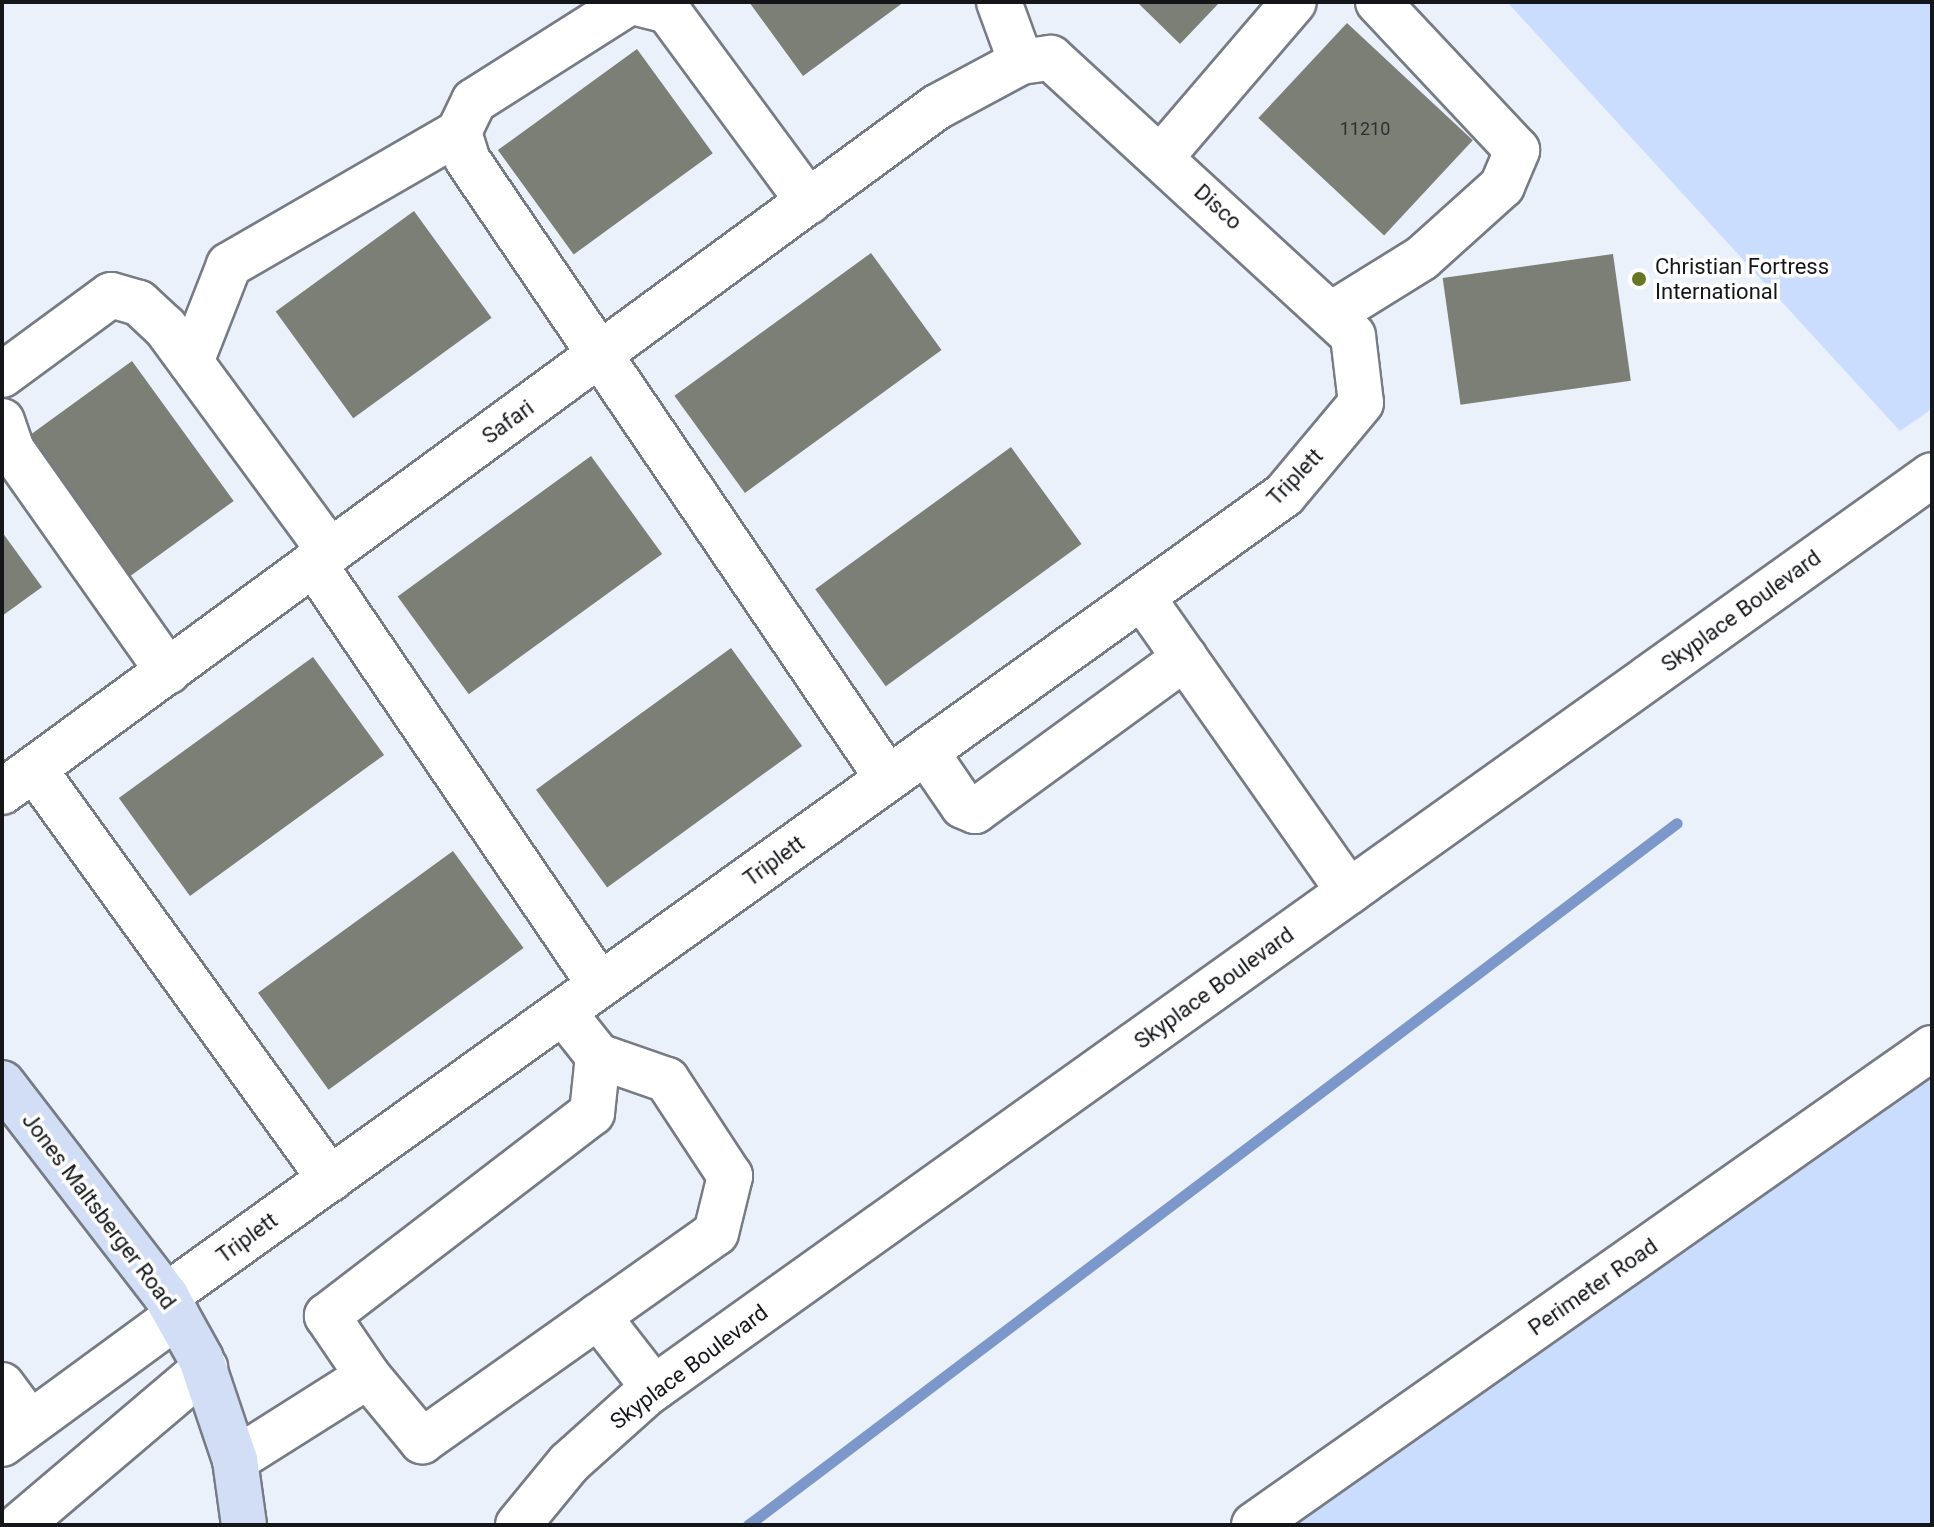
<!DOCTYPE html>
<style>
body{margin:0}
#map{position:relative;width:1934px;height:1527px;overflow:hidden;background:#ebf1fb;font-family:Roboto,sans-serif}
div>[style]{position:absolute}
.green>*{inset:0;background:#caddff}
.stream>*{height:11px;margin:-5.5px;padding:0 5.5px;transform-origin:5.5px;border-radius:5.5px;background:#7c97ca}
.building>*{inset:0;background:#7b7f75;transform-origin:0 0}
.roads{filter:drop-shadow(2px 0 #767b84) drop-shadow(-2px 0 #767b84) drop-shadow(0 2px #767b84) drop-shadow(0 -2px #767b84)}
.minor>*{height:44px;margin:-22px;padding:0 22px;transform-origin:22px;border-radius:22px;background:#fff}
.major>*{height:44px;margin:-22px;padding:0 22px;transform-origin:22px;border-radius:22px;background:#d1def6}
.dots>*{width:22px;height:22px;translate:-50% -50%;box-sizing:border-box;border:4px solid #fff;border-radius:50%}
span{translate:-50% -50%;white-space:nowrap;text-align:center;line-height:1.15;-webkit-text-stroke:7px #fff;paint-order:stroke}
.number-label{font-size:18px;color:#2e3030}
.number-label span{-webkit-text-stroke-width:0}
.street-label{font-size:22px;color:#141619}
.poi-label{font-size:22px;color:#141619}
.left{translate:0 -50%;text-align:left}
.frame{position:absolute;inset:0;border:4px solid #141619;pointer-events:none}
</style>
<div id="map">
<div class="green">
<i style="clip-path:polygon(1507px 2px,1932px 2px,1932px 409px,1900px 431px)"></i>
<i style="clip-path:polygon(1932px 1071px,1932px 1525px,1279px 1525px)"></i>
</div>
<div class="stream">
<i style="left:748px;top:1525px;width:1164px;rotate:-37.08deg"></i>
</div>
<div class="building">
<i style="clip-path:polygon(749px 2px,904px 2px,803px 76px)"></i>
<i style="clip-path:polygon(1137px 2px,1220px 2px,1180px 44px)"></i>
<i style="left:1347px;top:23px;width:172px;height:130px;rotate:43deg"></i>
<i style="left:637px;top:49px;width:129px;height:172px;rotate:54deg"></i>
<i style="left:414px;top:211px;width:132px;height:171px;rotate:54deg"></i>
<i style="left:871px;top:253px;width:120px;height:243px;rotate:54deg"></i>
<i style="left:1613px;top:254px;width:128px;height:172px;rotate:82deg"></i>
<i style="left:132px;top:361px;width:173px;height:129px;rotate:54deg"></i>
<i style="left:1011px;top:447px;width:120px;height:242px;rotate:54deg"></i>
<i style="left:591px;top:456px;width:121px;height:239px;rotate:54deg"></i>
<i style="clip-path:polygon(2px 532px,42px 587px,2px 616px)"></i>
<i style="left:731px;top:648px;width:121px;height:241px;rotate:54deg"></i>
<i style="left:313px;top:657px;width:121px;height:240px;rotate:54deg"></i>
<i style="left:453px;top:851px;width:120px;height:241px;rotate:54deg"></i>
</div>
<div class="roads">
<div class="minor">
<i style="left:630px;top:2px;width:185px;rotate:147.6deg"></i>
<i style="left:474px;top:101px;width:34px;rotate:116deg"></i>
<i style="left:459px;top:132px;width:28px;rotate:73deg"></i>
<i style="left:467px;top:159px;width:749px;rotate:55.82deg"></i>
<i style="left:632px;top:2px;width:37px;rotate:14deg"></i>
<i style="left:668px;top:11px;width:237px;rotate:53.6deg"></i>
<i style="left:999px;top:2px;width:64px;rotate:69.9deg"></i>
<i style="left:1161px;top:157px;width:204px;rotate:-49.4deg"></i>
<i style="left:1335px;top:312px;width:102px;rotate:-31.8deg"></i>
<i style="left:1422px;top:258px;width:108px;rotate:-42deg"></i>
<i style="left:1502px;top:186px;width:39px;rotate:-67deg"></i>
<i style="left:1517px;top:150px;width:203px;rotate:-133.2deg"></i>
<i style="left:191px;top:362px;width:104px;rotate:-68.6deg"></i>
<i style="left:229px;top:265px;width:266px;rotate:-30deg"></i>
<i style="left:2px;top:375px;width:135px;rotate:-36.3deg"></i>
<i style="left:111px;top:295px;width:29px;rotate:16deg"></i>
<i style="left:139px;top:303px;width:35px;rotate:43deg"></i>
<i style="left:165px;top:327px;width:279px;rotate:53.7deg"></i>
<i style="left:2px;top:421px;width:31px;rotate:71deg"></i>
<i style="left:12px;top:450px;width:271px;rotate:54.8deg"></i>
<i style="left:314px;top:564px;width:509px;rotate:55.81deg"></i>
<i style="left:1142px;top:597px;width:360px;rotate:54.9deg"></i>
<i style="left:926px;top:752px;width:65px;rotate:55.6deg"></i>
<i style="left:963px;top:806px;width:13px;rotate:23deg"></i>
<i style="left:975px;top:811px;width:260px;rotate:-36.1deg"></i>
<i style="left:34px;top:769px;width:506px;rotate:54.17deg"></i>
<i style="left:2px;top:792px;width:1159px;rotate:-36.23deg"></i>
<i style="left:937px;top:107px;width:95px;rotate:-28.2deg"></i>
<i style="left:1021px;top:62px;width:30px;rotate:-8deg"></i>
<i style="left:1051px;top:58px;width:410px;rotate:42.6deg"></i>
<i style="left:1353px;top:336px;width:67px;rotate:83.2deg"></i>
<i style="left:1361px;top:403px;width:120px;rotate:129.9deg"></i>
<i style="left:1284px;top:495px;width:1375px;rotate:144.38deg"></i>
<i style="left:598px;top:1316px;width:91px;rotate:52.1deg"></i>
<i style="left:368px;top:1376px;width:73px;rotate:-124.3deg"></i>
<i style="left:327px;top:1316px;width:334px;rotate:-37.5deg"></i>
<i style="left:592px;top:1113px;width:57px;rotate:-84deg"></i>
<i style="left:2px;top:1385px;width:47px;rotate:53.6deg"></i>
<i style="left:2px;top:1444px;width:217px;rotate:-36.2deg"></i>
<i style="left:235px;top:1460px;width:157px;rotate:-32.3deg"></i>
<i style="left:368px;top:1376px;width:85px;rotate:50.3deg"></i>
<i style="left:422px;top:1441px;width:360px;rotate:-35.3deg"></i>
<i style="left:716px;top:1233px;width:59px;rotate:-76.2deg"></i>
<i style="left:730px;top:1176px;width:115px;rotate:-123.3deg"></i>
<i style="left:667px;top:1080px;width:73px;rotate:-160.8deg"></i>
<i style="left:598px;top:1056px;width:56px;rotate:-128.5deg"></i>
<i style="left:20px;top:1525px;width:243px;rotate:-40.3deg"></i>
<i style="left:518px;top:1525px;width:80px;rotate:-50.6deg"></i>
<i style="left:569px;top:1463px;width:105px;rotate:-41.9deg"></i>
<i style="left:647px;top:1393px;width:1579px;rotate:-35.54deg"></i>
<i style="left:1254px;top:1525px;width:829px;rotate:-35.13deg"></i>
</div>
<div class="major">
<i style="left:2px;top:1083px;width:269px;rotate:52.4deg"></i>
<i style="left:166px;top:1296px;width:72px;rotate:60.9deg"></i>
<i style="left:201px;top:1359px;width:107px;rotate:71.4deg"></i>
<i style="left:235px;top:1460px;width:66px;rotate:82.1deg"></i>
</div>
</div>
<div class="dots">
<i style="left:1639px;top:279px;background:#667828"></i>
</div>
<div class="number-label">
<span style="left:1365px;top:129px">11210</span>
</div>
<div class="street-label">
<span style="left:1218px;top:207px;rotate:42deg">Disco</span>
<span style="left:508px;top:422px;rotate:-36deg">Safari</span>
<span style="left:1295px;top:477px;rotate:-46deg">Triplett</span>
<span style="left:1741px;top:611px;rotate:-36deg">Skyplace Boulevard</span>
<span style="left:774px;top:861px;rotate:-36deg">Triplett</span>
<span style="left:1214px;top:988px;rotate:-36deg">Skyplace Boulevard</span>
<span style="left:99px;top:1211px;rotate:53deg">Jones Maltsberger Road</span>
<span style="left:247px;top:1238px;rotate:-36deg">Triplett</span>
<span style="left:1593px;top:1287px;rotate:-35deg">Perimeter Road</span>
<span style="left:689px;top:1367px;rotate:-37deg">Skyplace Boulevard</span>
</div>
<div class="poi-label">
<span class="left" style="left:1655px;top:279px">Christian Fortress<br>International</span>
</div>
<div class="frame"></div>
</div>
